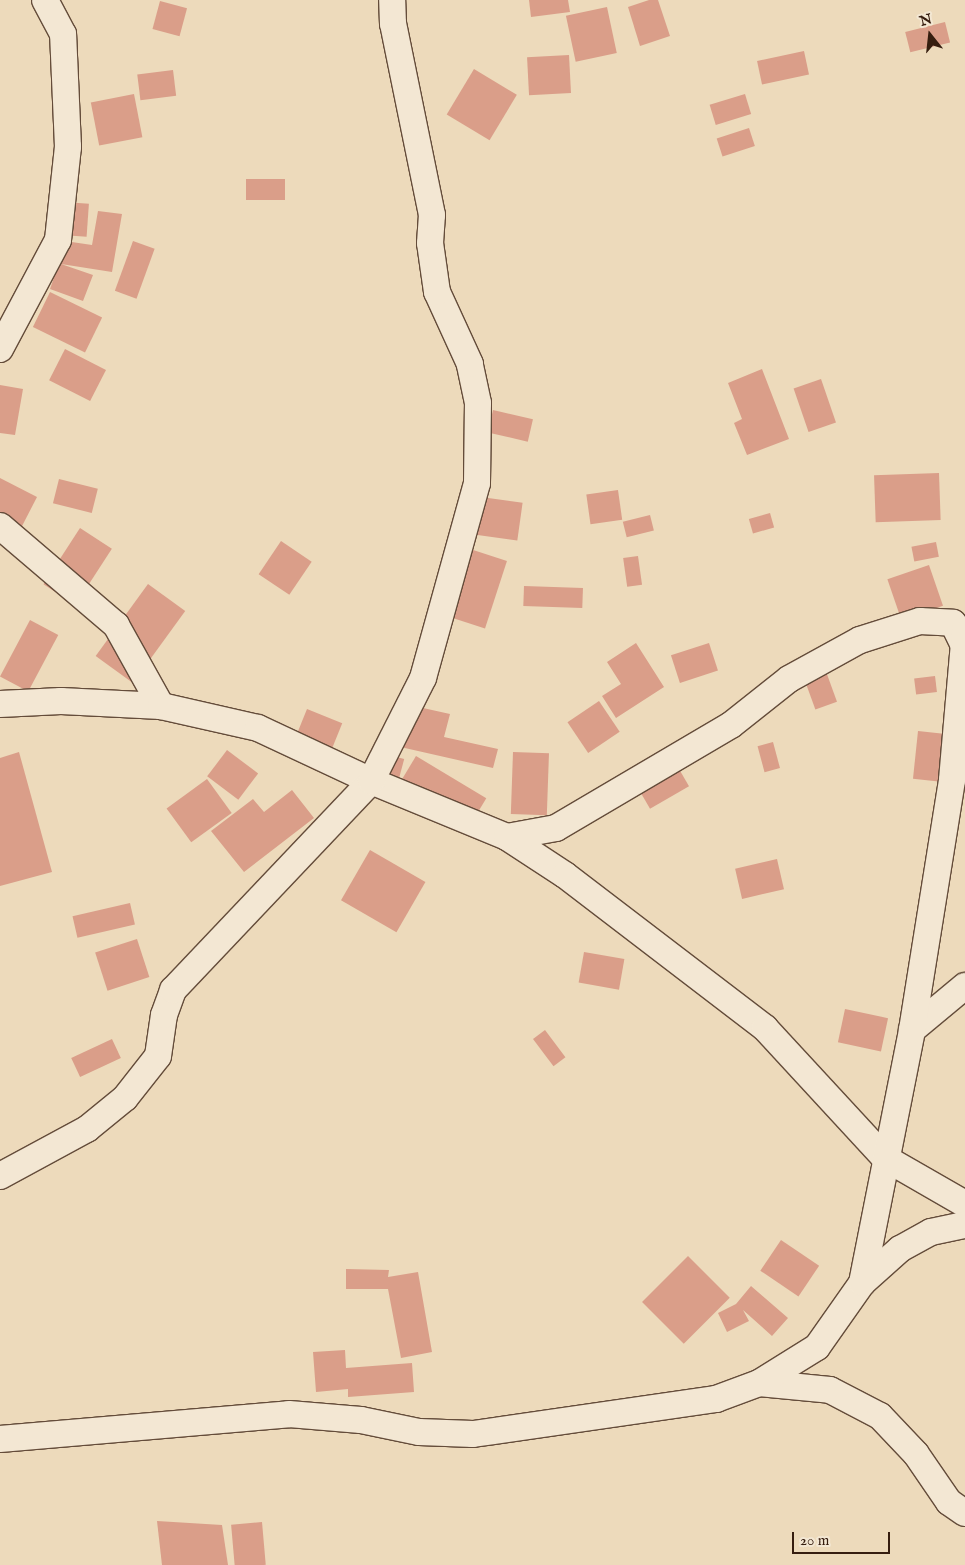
<!DOCTYPE html>
<style>
body{margin:0}
#map{position:relative;width:965px;height:1565px;overflow:hidden;background:#eddabb;font-family:"IM FELL English",serif}
div>[style]{position:absolute}
.building>*{inset:0;background:#da9e89;transform-origin:0 0}
.roads{filter:drop-shadow(1px 0 #644c3a) drop-shadow(-1px 0 #644c3a) drop-shadow(0 1px #644c3a) drop-shadow(0 -1px #644c3a)}
.street>*{height:26px;margin:-13px;padding:0 13px;transform-origin:13px;border-radius:13px;background:#f3e7d3}
span{translate:-50% -50%;white-space:nowrap;text-align:center;line-height:1.15;-webkit-text-stroke:4.5px #f3e7d3;paint-order:stroke}
.north{position:absolute;left:905px;top:10px;width:50px;height:50px;-webkit-text-stroke:4px #f3e7d3;paint-order:stroke;rotate:344deg;font-size:14px;font-weight:700;line-height:20px;text-align:center;color:#361d0f}
.north::after{content:'';display:block;margin:auto;width:18px;height:22px;background:#361d0f;clip-path:polygon(50% 0,100% 100%,50% 72%,0 100%)}
.scale{position:absolute;left:792px;top:1532px;width:98px;height:22px;box-sizing:border-box;border:2px solid #361d0f;border-top:0;padding-left:6px;font-size:15px;line-height:18px;white-space:nowrap;color:#361d0f;-webkit-text-stroke:4px #f3e7d3;paint-order:stroke}
</style>
<div id="map">
<div class="building">
<i style="clip-path:polygon(529px 0,568px 0,570px 12px,531px 17px)"></i>
<i style="clip-path:polygon(649px 0,658px 0,670px 36px,640px 46px,628px 7px)"></i>
<i style="left:160px;top:1px;width:28px;height:29px;rotate:15deg"></i>
<i style="left:607px;top:7px;width:47px;height:42px;rotate:78deg"></i>
<i style="left:945px;top:22px;width:21px;height:41px;rotate:76deg"></i>
<i style="left:804px;top:51px;width:24px;height:48px;rotate:78deg"></i>
<i style="left:569px;top:55px;width:38px;height:42px;rotate:87deg"></i>
<i style="left:474px;top:69px;width:50px;height:53px;rotate:31deg"></i>
<i style="left:173px;top:70px;width:26px;height:36px;rotate:83deg"></i>
<i style="left:134px;top:94px;width:44px;height:44px;rotate:79deg"></i>
<i style="left:745px;top:94px;width:21px;height:37px;rotate:73deg"></i>
<i style="left:749px;top:128px;width:19px;height:34px;rotate:72deg"></i>
<i style="left:246px;top:179px;width:39px;height:21px"></i>
<i style="left:50px;top:201px;width:39px;height:33px;rotate:4deg"></i>
<i style="clip-path:polygon(98px 211px,122px 214px,112px 272px,61px 264px,93px 275px,83px 301px,50px 289px,59px 263px,58px 240px,92px 245px)"></i>
<i style="left:133px;top:241px;width:23px;height:53px;rotate:20deg"></i>
<i style="left:50px;top:292px;width:58px;height:39px;rotate:26deg"></i>
<i style="left:65px;top:349px;width:46px;height:35px;rotate:27deg"></i>
<i style="clip-path:polygon(762px 369px,789px 439px,747px 455px,734px 423px,742px 419px,728px 383px)"></i>
<i style="left:821px;top:379px;width:46px;height:29px;rotate:71deg"></i>
<i style="clip-path:polygon(0 385px,23px 389px,15px 435px,0 433px)"></i>
<i style="left:493px;top:410px;width:41px;height:23px;rotate:13deg"></i>
<i style="left:939px;top:473px;width:47px;height:65px;rotate:88deg"></i>
<i style="clip-path:polygon(0 478px,37px 497px,20px 530px,0 520px)"></i>
<i style="left:59px;top:479px;width:40px;height:25px;rotate:14deg"></i>
<i style="left:618px;top:490px;width:30px;height:32px;rotate:82deg"></i>
<i style="left:481px;top:497px;width:42px;height:38px;rotate:8deg"></i>
<i style="left:770px;top:513px;width:15px;height:22px;rotate:74deg"></i>
<i style="left:650px;top:515px;width:16px;height:28px;rotate:76deg"></i>
<i style="left:80px;top:528px;width:38px;height:67px;rotate:33deg"></i>
<i style="left:281px;top:541px;width:37px;height:40px;rotate:34deg"></i>
<i style="left:936px;top:542px;width:15px;height:25px;rotate:79deg"></i>
<i style="left:467px;top:548px;width:42px;height:71px;rotate:18deg"></i>
<i style="left:638px;top:556px;width:29px;height:15px;rotate:82deg"></i>
<i style="left:929px;top:565px;width:43px;height:44px;rotate:71deg"></i>
<i style="left:148px;top:584px;width:46px;height:89px;rotate:36deg"></i>
<i style="left:524px;top:586px;width:59px;height:20px;rotate:2deg"></i>
<i style="left:30px;top:620px;width:32px;height:64px;rotate:28deg"></i>
<i style="clip-path:polygon(636px 643px,664px 687px,616px 718px,602px 696px,621px 684px,607px 662px)"></i>
<i style="left:709px;top:643px;width:29px;height:40px;rotate:72deg"></i>
<i style="left:824px;top:666px;width:38px;height:23px;rotate:70deg"></i>
<i style="left:935px;top:676px;width:16px;height:21px;rotate:83deg"></i>
<i style="left:599px;top:701px;width:37px;height:38px;rotate:56deg"></i>
<i style="clip-path:polygon(405px 704px,450px 714px,444px 737px,498px 749px,493px 768px,396px 746px)"></i>
<i style="left:307px;top:709px;width:38px;height:48px;rotate:22deg"></i>
<i style="left:918px;top:731px;width:28px;height:48px;rotate:6deg"></i>
<i style="left:773px;top:742px;width:27px;height:16px;rotate:75deg"></i>
<i style="left:227px;top:750px;width:39px;height:33px;rotate:37deg"></i>
<i style="clip-path:polygon(19px 752px,52px 872px,0 886px,0 758px)"></i>
<i style="left:513px;top:752px;width:36px;height:62px;rotate:2deg"></i>
<i style="left:382px;top:753px;width:23px;height:22px;rotate:15deg"></i>
<i style="left:416px;top:756px;width:82px;height:35px;rotate:31deg"></i>
<i style="left:679px;top:769px;width:20px;height:45px;rotate:60deg"></i>
<i style="left:207px;top:779px;width:42px;height:50px;rotate:54deg"></i>
<i style="clip-path:polygon(292px 790px,314px 818px,244px 872px,211px 831px,253px 799px,264px 812px)"></i>
<i style="left:370px;top:850px;width:64px;height:58px;rotate:30deg"></i>
<i style="left:777px;top:859px;width:31px;height:43px;rotate:77deg"></i>
<i style="left:130px;top:903px;width:22px;height:59px;rotate:77deg"></i>
<i style="left:137px;top:939px;width:40px;height:44px;rotate:72deg"></i>
<i style="left:584px;top:952px;width:41px;height:31px;rotate:10deg"></i>
<i style="left:845px;top:1009px;width:44px;height:34px;rotate:12deg"></i>
<i style="left:545px;top:1030px;width:34px;height:15px;rotate:53deg"></i>
<i style="left:112px;top:1039px;width:21px;height:45px;rotate:65deg"></i>
<i style="left:781px;top:1240px;width:46px;height:37px;rotate:34deg"></i>
<i style="left:688px;top:1256px;width:59px;height:65px;rotate:45deg"></i>
<i style="clip-path:polygon(346px 1269px,389px 1270px,388px 1277px,418px 1272px,432px 1352px,401px 1358px,388px 1289px,346px 1289px)"></i>
<i style="clip-path:polygon(751px 1286px,788px 1318px,772px 1336px,743px 1310px,749px 1321px,727px 1332px,718px 1313px,736px 1304px)"></i>
<i style="clip-path:polygon(345px 1350px,346px 1368px,412px 1363px,414px 1392px,348px 1397px,348px 1389px,316px 1392px,313px 1352px)"></i>
<i style="clip-path:polygon(157px 1521px,222px 1525px,228px 1565px,162px 1565px)"></i>
<i style="left:262px;top:1522px;width:43px;height:31px;rotate:85deg"></i>
</div>
<div class="roads">
<div class="street">
<i style="left:0;top:349px;width:123px;rotate:-62deg"></i>
<i style="left:58px;top:240px;width:94px;rotate:-83.9deg"></i>
<i style="left:68px;top:147px;width:113px;rotate:-92.5deg"></i>
<i style="left:63px;top:34px;width:38px;rotate:-118deg"></i>
<i style="left:0;top:526px;width:153px;rotate:40.5deg"></i>
<i style="left:116px;top:625px;width:93px;rotate:60.9deg"></i>
<i style="left:0;top:704px;width:61px;rotate:-2.8deg"></i>
<i style="left:61px;top:701px;width:100px;rotate:2.9deg"></i>
<i style="left:161px;top:706px;width:99px;rotate:12.8deg"></i>
<i style="left:258px;top:728px;width:125px;rotate:25.1deg"></i>
<i style="left:371px;top:781px;width:147px;rotate:22.4deg"></i>
<i style="left:507px;top:837px;width:69px;rotate:33.2deg"></i>
<i style="left:565px;top:875px;width:252px;rotate:37.4deg"></i>
<i style="left:765px;top:1028px;width:177px;rotate:47.3deg"></i>
<i style="left:885px;top:1158px;width:92px;rotate:29.9deg"></i>
<i style="left:507px;top:837px;width:50px;rotate:-10.4deg"></i>
<i style="left:556px;top:828px;width:203px;rotate:-30.5deg"></i>
<i style="left:731px;top:725px;width:74px;rotate:-38.4deg"></i>
<i style="left:789px;top:679px;width:81px;rotate:-28.8deg"></i>
<i style="left:860px;top:640px;width:63px;rotate:-17.6deg"></i>
<i style="left:920px;top:621px;width:33px;rotate:3deg"></i>
<i style="left:953px;top:623px;width:25px;rotate:64deg"></i>
<i style="left:912px;top:1030px;width:69px;rotate:-39.7deg"></i>
<i style="left:0;top:1176px;width:99px;rotate:-28.4deg"></i>
<i style="left:87px;top:1129px;width:49px;rotate:-39.2deg"></i>
<i style="left:125px;top:1098px;width:53px;rotate:-51.8deg"></i>
<i style="left:158px;top:1056px;width:41px;rotate:-81.7deg"></i>
<i style="left:164px;top:1015px;width:27px;rotate:-70deg"></i>
<i style="left:173px;top:990px;width:288px;rotate:-46.5deg"></i>
<i style="left:371px;top:781px;width:115px;rotate:-63.2deg"></i>
<i style="left:423px;top:678px;width:202px;rotate:-74.5deg"></i>
<i style="left:477px;top:483px;width:80px;rotate:-89.3deg"></i>
<i style="left:478px;top:403px;width:40px;rotate:-102deg"></i>
<i style="left:470px;top:364px;width:79px;rotate:-114.6deg"></i>
<i style="left:437px;top:292px;width:49px;rotate:-98.1deg"></i>
<i style="left:430px;top:243px;width:28px;rotate:-86deg"></i>
<i style="left:432px;top:215px;width:195px;rotate:-101.5deg"></i>
<i style="left:393px;top:24px;width:24px;rotate:-92deg"></i>
<i style="left:862px;top:1283px;width:51px;rotate:-41.8deg"></i>
<i style="left:900px;top:1249px;width:35px;rotate:-29deg"></i>
<i style="left:931px;top:1232px;width:35px;rotate:-12deg"></i>
<i style="left:759px;top:1383px;width:71px;rotate:5.6deg"></i>
<i style="left:830px;top:1390px;width:56px;rotate:27.5deg"></i>
<i style="left:880px;top:1416px;width:52px;rotate:46.5deg"></i>
<i style="left:916px;top:1454px;width:58px;rotate:55.5deg"></i>
<i style="left:949px;top:1502px;width:19px;rotate:35deg"></i>
<i style="left:0;top:1439px;width:290px;rotate:-4.9deg"></i>
<i style="left:289px;top:1414px;width:72px;rotate:4.8deg"></i>
<i style="left:361px;top:1420px;width:59px;rotate:11.7deg"></i>
<i style="left:419px;top:1432px;width:54px;rotate:2.1deg"></i>
<i style="left:473px;top:1434px;width:246px;rotate:-8.2deg"></i>
<i style="left:716px;top:1399px;width:46px;rotate:-20.4deg"></i>
<i style="left:759px;top:1383px;width:68px;rotate:-31.8deg"></i>
<i style="left:817px;top:1347px;width:78px;rotate:-54.9deg"></i>
<i style="left:862px;top:1283px;width:258px;rotate:-78.8deg"></i>
<i style="left:912px;top:1030px;width:253px;rotate:-80.9deg"></i>
<i style="left:952px;top:780px;width:151px;rotate:-85deg"></i>
</div>
</div>
<div class="north">N</div>
<div class="scale">20 m</div>
</div>
